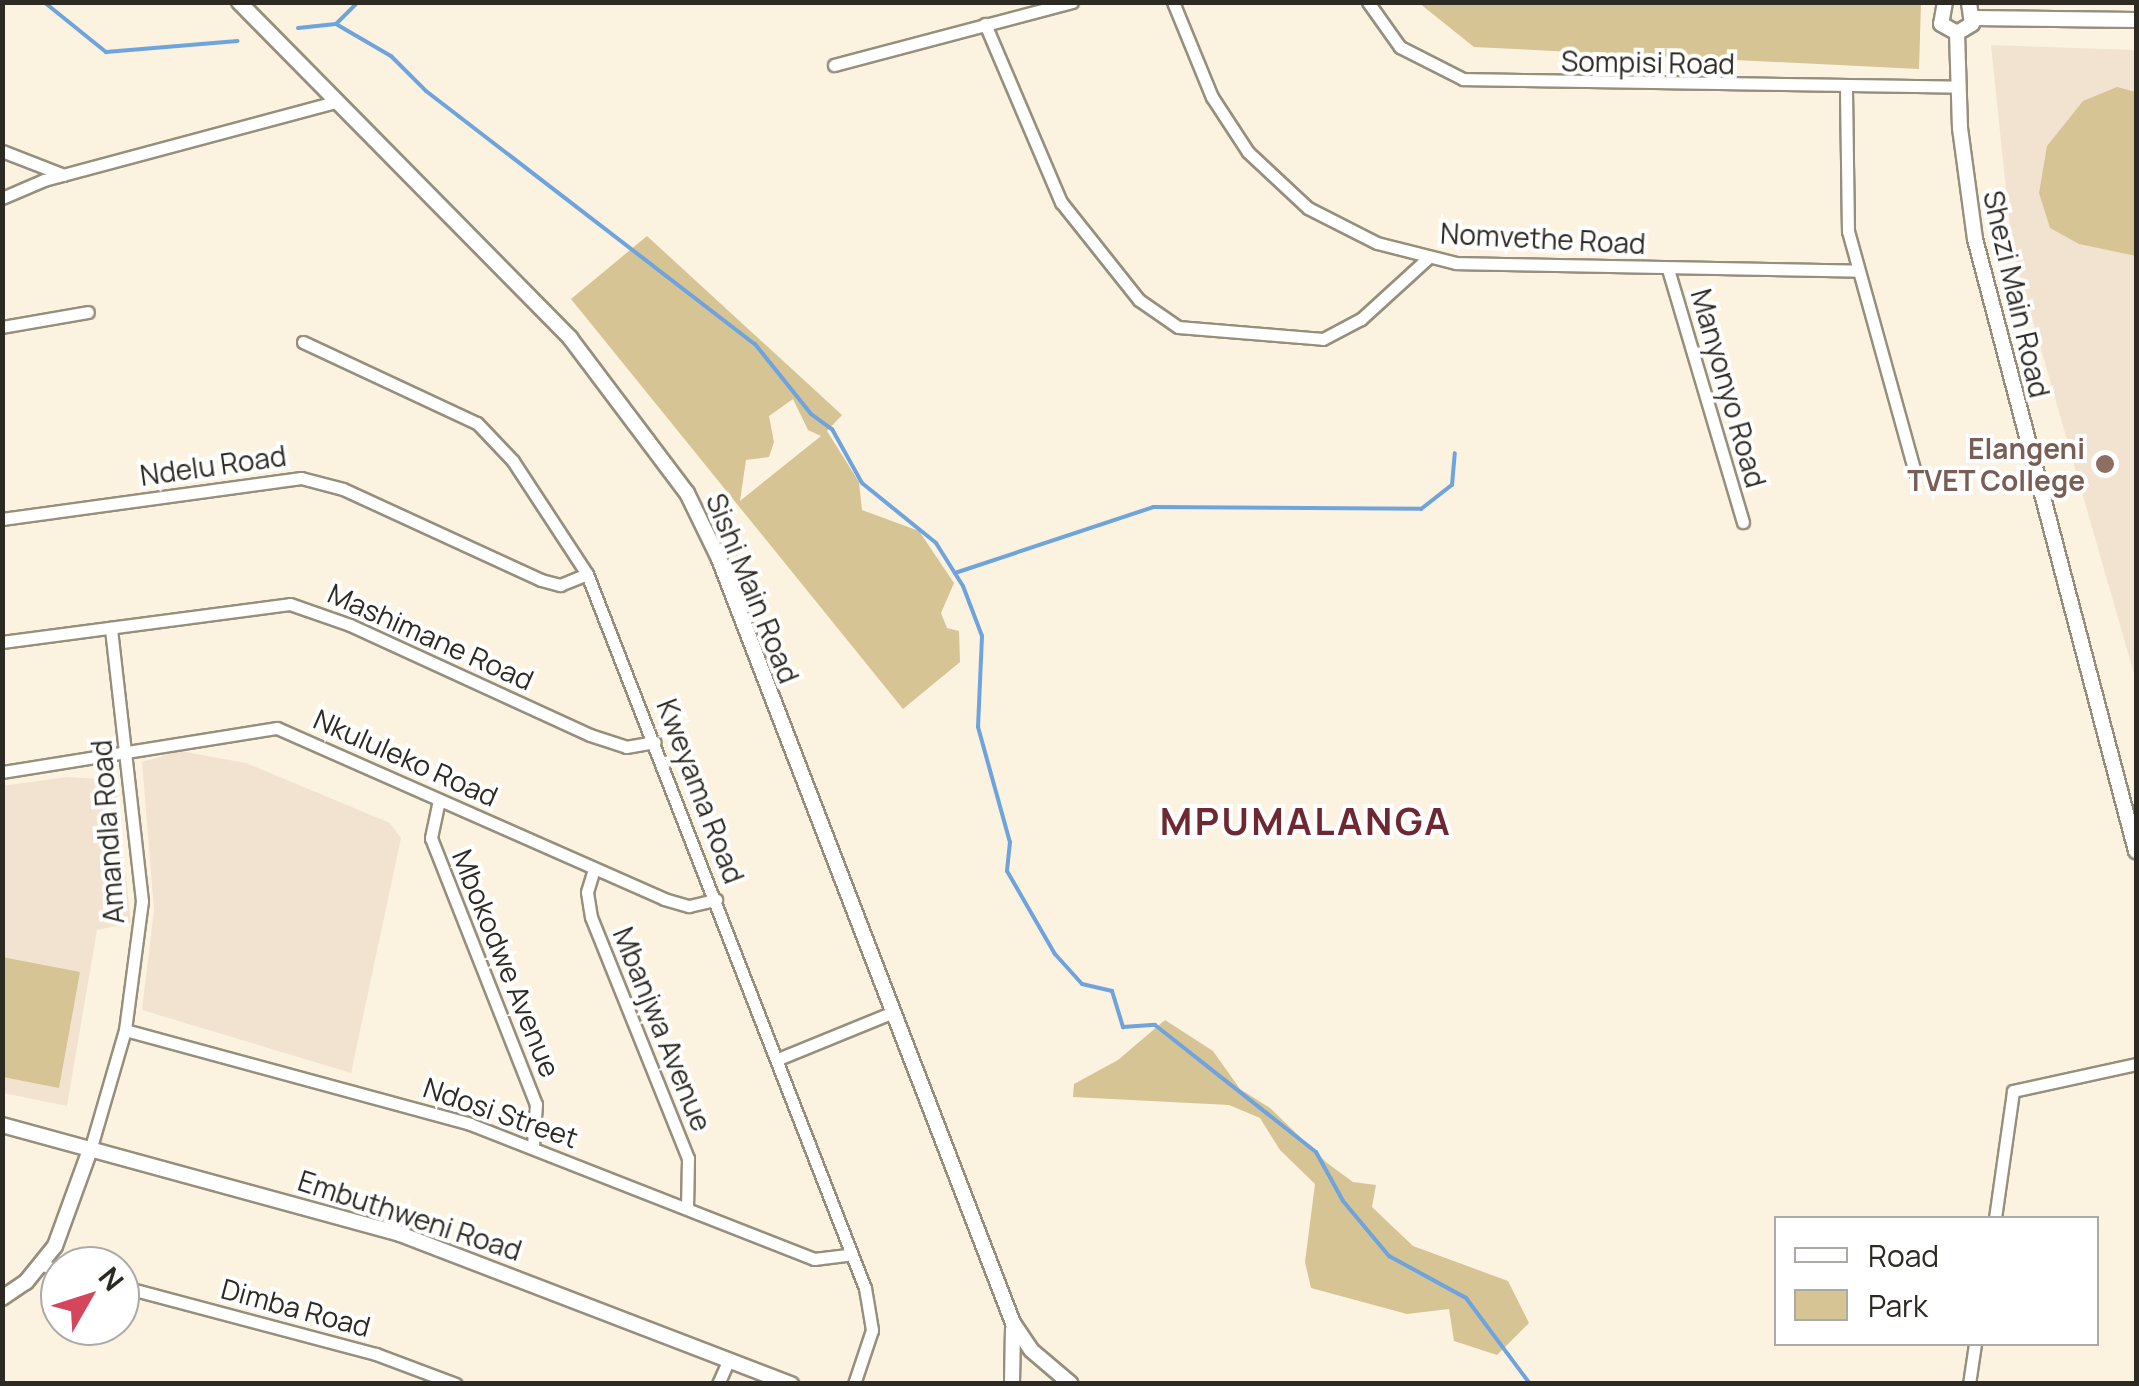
<!DOCTYPE html>
<style>
body{margin:0}
#map{position:relative;width:2139px;height:1386px;overflow:hidden;background:#fbf3e0;font-family:Manrope,sans-serif}
div>[style]{position:absolute}
.education>*{inset:0;background:#f2e3d0}
.green>*{inset:0;background:#d6c495}
.stream>*{height:4px;margin:-2px;padding:0 2px;transform-origin:2px;border-radius:2px;background:#6fa3dd}
.roads{filter:drop-shadow(2px 0 #968f7d) drop-shadow(-2px 0 #968f7d) drop-shadow(0 2px #968f7d) drop-shadow(0 -2px #968f7d)}
.minor>*{height:11px;margin:-5.5px;padding:0 5.5px;transform-origin:5.5px;border-radius:5.5px;background:#fff}
.tertiary>*{height:14px;margin:-7px;padding:0 7px;transform-origin:7px;border-radius:7px;background:#fff}
.dots>*{width:28px;height:28px;translate:-50% -50%;box-sizing:border-box;border:5px solid #fff;border-radius:50%}
span{translate:-50% -50%;white-space:nowrap;text-align:center;line-height:1.15;-webkit-text-stroke:8px #fff;paint-order:stroke}
.street-label{font-size:28px;color:#2d2a23}
.education-label{font-size:28px;color:#785e54;font-weight:700}
.right{translate:-100% -50%;text-align:right}
.district-label{font-size:38px;color:#6e2831;font-weight:700;letter-spacing:2.5px}
.frame{position:absolute;inset:0;border:5px solid #2d2a23;pointer-events:none}
.legend{position:absolute;left:1774px;top:1216px;width:325px;height:130px;box-sizing:border-box;background:#fff;border:2px solid #abaaa7;margin:0;padding:12px 18px;list-style:none;font-size:30px;color:#2d2a23}
.legend li{display:flex;align-items:center;gap:20px;height:50px}
.legend b{width:50px;border:2px solid #abaaa7}
.north{position:absolute;left:40px;top:1246px;width:100px;height:100px;box-sizing:border-box;background:#fff;border:2px solid #abaaa7;border-radius:50%;rotate:51deg;font-size:28px;font-weight:700;line-height:40px;text-align:center;color:#2d2a23}
.north::after{content:'';display:block;margin:auto;width:35px;height:45px;background:#d5455c;clip-path:polygon(50% 0,100% 100%,50% 72%,0 100%)}
</style>
<div id="map">
<div class="education">
<i style="clip-path:polygon(1991px 45px,2136px 50px,2136px 681px,2012px 248px)"></i>
<i style="clip-path:polygon(180px 751px,246px 763px,390px 823px,401px 838px,351px 1073px,142px 1010px,154px 910px,142px 762px)"></i>
<i style="clip-path:polygon(67px 777px,115px 780px,131px 923px,97px 930px,67px 1106px,3px 1093px,2px 786px)"></i>
</div>
<div class="green">
<i style="clip-path:polygon(1419px 3px,1921px 3px,1919px 69px,1474px 47px)"></i>
<i style="clip-path:polygon(2117px 87px,2136px 92px,2136px 256px,2079px 244px,2050px 228px,2039px 193px,2047px 146px,2083px 101px)"></i>
<i style="clip-path:polygon(evenodd,647px 236px,842px 415px,827px 431px,859px 482px,862px 510px,919px 531px,954px 583px,941px 613px,947px 628px,959px 631px,960px 662px,903px 709px,571px 299px,647px 236px,793px 399px,808px 430px,821px 436px,740px 501px,746px 460px,769px 457px,774px 442px,769px 416px,793px 399px)"></i>
<i style="clip-path:polygon(2px 957px,80px 972px,59px 1088px,3px 1077px)"></i>
<i style="clip-path:polygon(1165px 1020px,1213px 1051px,1240px 1089px,1270px 1108px,1327px 1163px,1353px 1182px,1376px 1185px,1372px 1207px,1413px 1246px,1508px 1281px,1529px 1323px,1497px 1355px,1454px 1341px,1449px 1309px,1407px 1314px,1311px 1288px,1305px 1262px,1315px 1184px,1280px 1150px,1260px 1118px,1229px 1105px,1073px 1097px,1074px 1084px,1118px 1060px)"></i>
</div>
<div class="stream">
<i style="left:44px;top:2px;width:80px;rotate:38.9deg"></i>
<i style="left:106px;top:52px;width:132px;rotate:-4.8deg"></i>
<i style="left:336px;top:24px;width:64px;rotate:30.2deg"></i>
<i style="left:391px;top:56px;width:49px;rotate:45deg"></i>
<i style="left:426px;top:91px;width:415px;rotate:37.6deg"></i>
<i style="left:755px;top:344px;width:90px;rotate:51.3deg"></i>
<i style="left:811px;top:414px;width:26px;rotate:36deg"></i>
<i style="left:832px;top:429px;width:62px;rotate:60.9deg"></i>
<i style="left:862px;top:483px;width:95px;rotate:39deg"></i>
<i style="left:936px;top:543px;width:51px;rotate:57.9deg"></i>
<i style="left:963px;top:586px;width:53px;rotate:69.2deg"></i>
<i style="left:982px;top:636px;width:91px;rotate:92.5deg"></i>
<i style="left:978px;top:727px;width:119px;rotate:74.5deg"></i>
<i style="left:1010px;top:842px;width:29px;rotate:96deg"></i>
<i style="left:1007px;top:871px;width:96px;rotate:60deg"></i>
<i style="left:1055px;top:954px;width:40px;rotate:48deg"></i>
<i style="left:1082px;top:984px;width:31px;rotate:13deg"></i>
<i style="left:1112px;top:991px;width:38px;rotate:73deg"></i>
<i style="left:1123px;top:1027px;width:32px;rotate:-4deg"></i>
<i style="left:1155px;top:1025px;width:205px;rotate:38.3deg"></i>
<i style="left:1316px;top:1152px;width:56px;rotate:61.1deg"></i>
<i style="left:1343px;top:1201px;width:72px;rotate:50.1deg"></i>
<i style="left:1389px;top:1256px;width:88px;rotate:28.6deg"></i>
<i style="left:1466px;top:1298px;width:107px;rotate:53.3deg"></i>
<i style="left:298px;top:28px;width:38px;rotate:-6deg"></i>
<i style="left:336px;top:24px;width:31px;rotate:-45deg"></i>
<i style="left:955px;top:573px;width:209px;rotate:-18.4deg"></i>
<i style="left:1153px;top:507px;width:268px;rotate:0.4deg"></i>
<i style="left:1421px;top:509px;width:39px;rotate:-38deg"></i>
<i style="left:1452px;top:485px;width:32px;rotate:-85deg"></i>
</div>
<div class="roads">
<div class="minor">
<i style="left:1173px;top:2px;width:103px;rotate:67.7deg"></i>
<i style="left:1212px;top:97px;width:66px;rotate:56.8deg"></i>
<i style="left:1248px;top:152px;width:82px;rotate:43deg"></i>
<i style="left:1308px;top:208px;width:77px;rotate:26.9deg"></i>
<i style="left:1377px;top:243px;width:81px;rotate:14.2deg"></i>
<i style="left:1456px;top:263px;width:401px;rotate:1.1deg"></i>
<i style="left:1368px;top:2px;width:55px;rotate:54.6deg"></i>
<i style="left:1400px;top:47px;width:71px;rotate:26.9deg"></i>
<i style="left:1463px;top:79px;width:495px;rotate:0.9deg"></i>
<i style="left:985px;top:24px;width:194px;rotate:66.9deg"></i>
<i style="left:1061px;top:202px;width:125px;rotate:51.5deg"></i>
<i style="left:1139px;top:300px;width:47px;rotate:34.7deg"></i>
<i style="left:1178px;top:327px;width:145px;rotate:4.7deg"></i>
<i style="left:1323px;top:339px;width:43px;rotate:-27.8deg"></i>
<i style="left:1361px;top:319px;width:91px;rotate:-42.3deg"></i>
<i style="left:834px;top:65px;width:246px;rotate:-14.8deg"></i>
<i style="left:1846px;top:90px;width:141px;rotate:89.2deg"></i>
<i style="left:1848px;top:231px;width:250px;rotate:74.5deg"></i>
<i style="left:2px;top:151px;width:66px;rotate:21.2deg"></i>
<i style="left:2px;top:198px;width:46px;rotate:-23.2deg"></i>
<i style="left:44px;top:180px;width:301px;rotate:-15deg"></i>
<i style="left:1668px;top:269px;width:264px;rotate:73.5deg"></i>
<i style="left:2px;top:327px;width:87px;rotate:-9.9deg"></i>
<i style="left:303px;top:342px;width:192px;rotate:25deg"></i>
<i style="left:477px;top:423px;width:52px;rotate:46.5deg"></i>
<i style="left:513px;top:461px;width:135px;rotate:56.8deg"></i>
<i style="left:587px;top:574px;width:766px;rotate:68.73deg"></i>
<i style="left:865px;top:1288px;width:43px;rotate:80.5deg"></i>
<i style="left:872px;top:1330px;width:57px;rotate:108.4deg"></i>
<i style="left:2px;top:519px;width:302px;rotate:-7.8deg"></i>
<i style="left:301px;top:478px;width:43px;rotate:14.7deg"></i>
<i style="left:343px;top:489px;width:218px;rotate:24.7deg"></i>
<i style="left:541px;top:580px;width:20px;rotate:15deg"></i>
<i style="left:560px;top:585px;width:29px;rotate:-22deg"></i>
<i style="left:2px;top:642px;width:290px;rotate:-7.5deg"></i>
<i style="left:290px;top:604px;width:64px;rotate:19.3deg"></i>
<i style="left:350px;top:625px;width:264px;rotate:24.6deg"></i>
<i style="left:590px;top:735px;width:38px;rotate:18deg"></i>
<i style="left:626px;top:747px;width:29px;rotate:-10deg"></i>
<i style="left:2px;top:772px;width:278px;rotate:-9.1deg"></i>
<i style="left:277px;top:728px;width:423px;rotate:23.8deg"></i>
<i style="left:664px;top:899px;width:26px;rotate:16deg"></i>
<i style="left:689px;top:906px;width:28px;rotate:-13deg"></i>
<i style="left:439px;top:800px;width:39px;rotate:102deg"></i>
<i style="left:431px;top:838px;width:286px;rotate:68.5deg"></i>
<i style="left:536px;top:1104px;width:42px;rotate:94.1deg"></i>
<i style="left:594px;top:869px;width:24px;rotate:107deg"></i>
<i style="left:587px;top:892px;width:25px;rotate:81deg"></i>
<i style="left:591px;top:917px;width:260px;rotate:68.1deg"></i>
<i style="left:688px;top:1158px;width:50px;rotate:91.1deg"></i>
<i style="left:125px;top:1030px;width:358px;rotate:15.2deg"></i>
<i style="left:470px;top:1124px;width:370px;rotate:21.4deg"></i>
<i style="left:814px;top:1259px;width:38px;rotate:-7deg"></i>
<i style="left:778px;top:1059px;width:124px;rotate:-22.2deg"></i>
<i style="left:91px;top:1147px;width:122px;rotate:-73.8deg"></i>
<i style="left:125px;top:1030px;width:130px;rotate:-82.5deg"></i>
<i style="left:142px;top:901px;width:275px;rotate:-96.5deg"></i>
<i style="left:1995px;top:1218px;width:128px;rotate:-81.9deg"></i>
<i style="left:2013px;top:1091px;width:126px;rotate:-12.4deg"></i>
<i style="left:42px;top:1265px;width:19px;rotate:16deg"></i>
<i style="left:120px;top:1286px;width:265px;rotate:14.9deg"></i>
<i style="left:376px;top:1354px;width:85px;rotate:20.6deg"></i>
<i style="left:718px;top:1384px;width:27px;rotate:-66deg"></i>
<i style="left:1969px;top:1384px;width:40px;rotate:-81.5deg"></i>
</div>
<div class="tertiary">
<i style="left:239px;top:2px;width:472px;rotate:45.4deg"></i>
<i style="left:570px;top:338px;width:194px;rotate:53deg"></i>
<i style="left:687px;top:493px;width:73px;rotate:64.1deg"></i>
<i style="left:719px;top:559px;width:819px;rotate:68.95deg"></i>
<i style="left:1013px;top:1323px;width:32px;rotate:56deg"></i>
<i style="left:1031px;top:1350px;width:52px;rotate:40.4deg"></i>
<i style="left:1945px;top:2px;width:22px;rotate:100deg"></i>
<i style="left:1941px;top:24px;width:18px;rotate:29deg"></i>
<i style="left:1974px;top:18px;width:162px;rotate:0.7deg"></i>
<i style="left:1957px;top:33px;width:95px;rotate:88.2deg"></i>
<i style="left:1960px;top:128px;width:112px;rotate:82.3deg"></i>
<i style="left:1975px;top:239px;width:633px;rotate:75.26deg"></i>
<i style="left:1957px;top:33px;width:17px;rotate:-31deg"></i>
<i style="left:1972px;top:24px;width:22px;rotate:-98deg"></i>
<i style="left:2px;top:1125px;width:413px;rotate:15.3deg"></i>
<i style="left:400px;top:1234px;width:419px;rotate:21deg"></i>
<i style="left:2px;top:1298px;width:29px;rotate:-34deg"></i>
<i style="left:26px;top:1282px;width:46px;rotate:-51.1deg"></i>
<i style="left:55px;top:1246px;width:105px;rotate:-70deg"></i>
<i style="left:1012px;top:1384px;width:55px;rotate:-89deg"></i>
</div>
</div>
<div class="dots">
<i style="left:2105px;top:464px;background:#8d6e63"></i>
</div>
<div class="street-label">
<span style="left:1648px;top:62px;rotate:1deg">Sompisi Road</span>
<span style="left:1543px;top:238px;rotate:3deg">Nomvethe Road</span>
<span style="left:2017px;top:294px;rotate:77deg">Shezi Main Road</span>
<span style="left:1729px;top:388px;rotate:74deg">Manyonyo Road</span>
<span style="left:213px;top:465px;rotate:-8deg">Ndelu Road</span>
<span style="left:753px;top:588px;rotate:68deg">Sishi Main Road</span>
<span style="left:431px;top:636px;rotate:24deg">Mashimane Road</span>
<span style="left:406px;top:757px;rotate:24deg">Nkululeko Road</span>
<span style="left:701px;top:791px;rotate:69deg">Kweyama Road</span>
<span style="left:107px;top:832px;rotate:-94deg">Amandla Road</span>
<span style="left:507px;top:963px;rotate:68deg">Mbokodwe Avenue</span>
<span style="left:663px;top:1029px;rotate:68deg">Mbanjwa Avenue</span>
<span style="left:501px;top:1112px;rotate:19deg">Ndosi Street</span>
<span style="left:410px;top:1215px;rotate:18deg">Embuthweni Road</span>
<span style="left:296px;top:1307px;rotate:15deg">Dimba Road</span>
</div>
<div class="education-label">
<span class="right" style="left:2085px;top:464px">Elangeni<br>TVET College</span>
</div>
<div class="district-label">
<span style="left:1306px;top:821px">MPUMALANGA</span>
</div>
<div class="frame"></div>
<ul class="legend">
<li><b style="height:12px;background:#fff"></b>Road</li>
<li><b style="height:28px;background:#d6c495"></b>Park</li>
</ul>
<div class="north">N</div>
</div>
